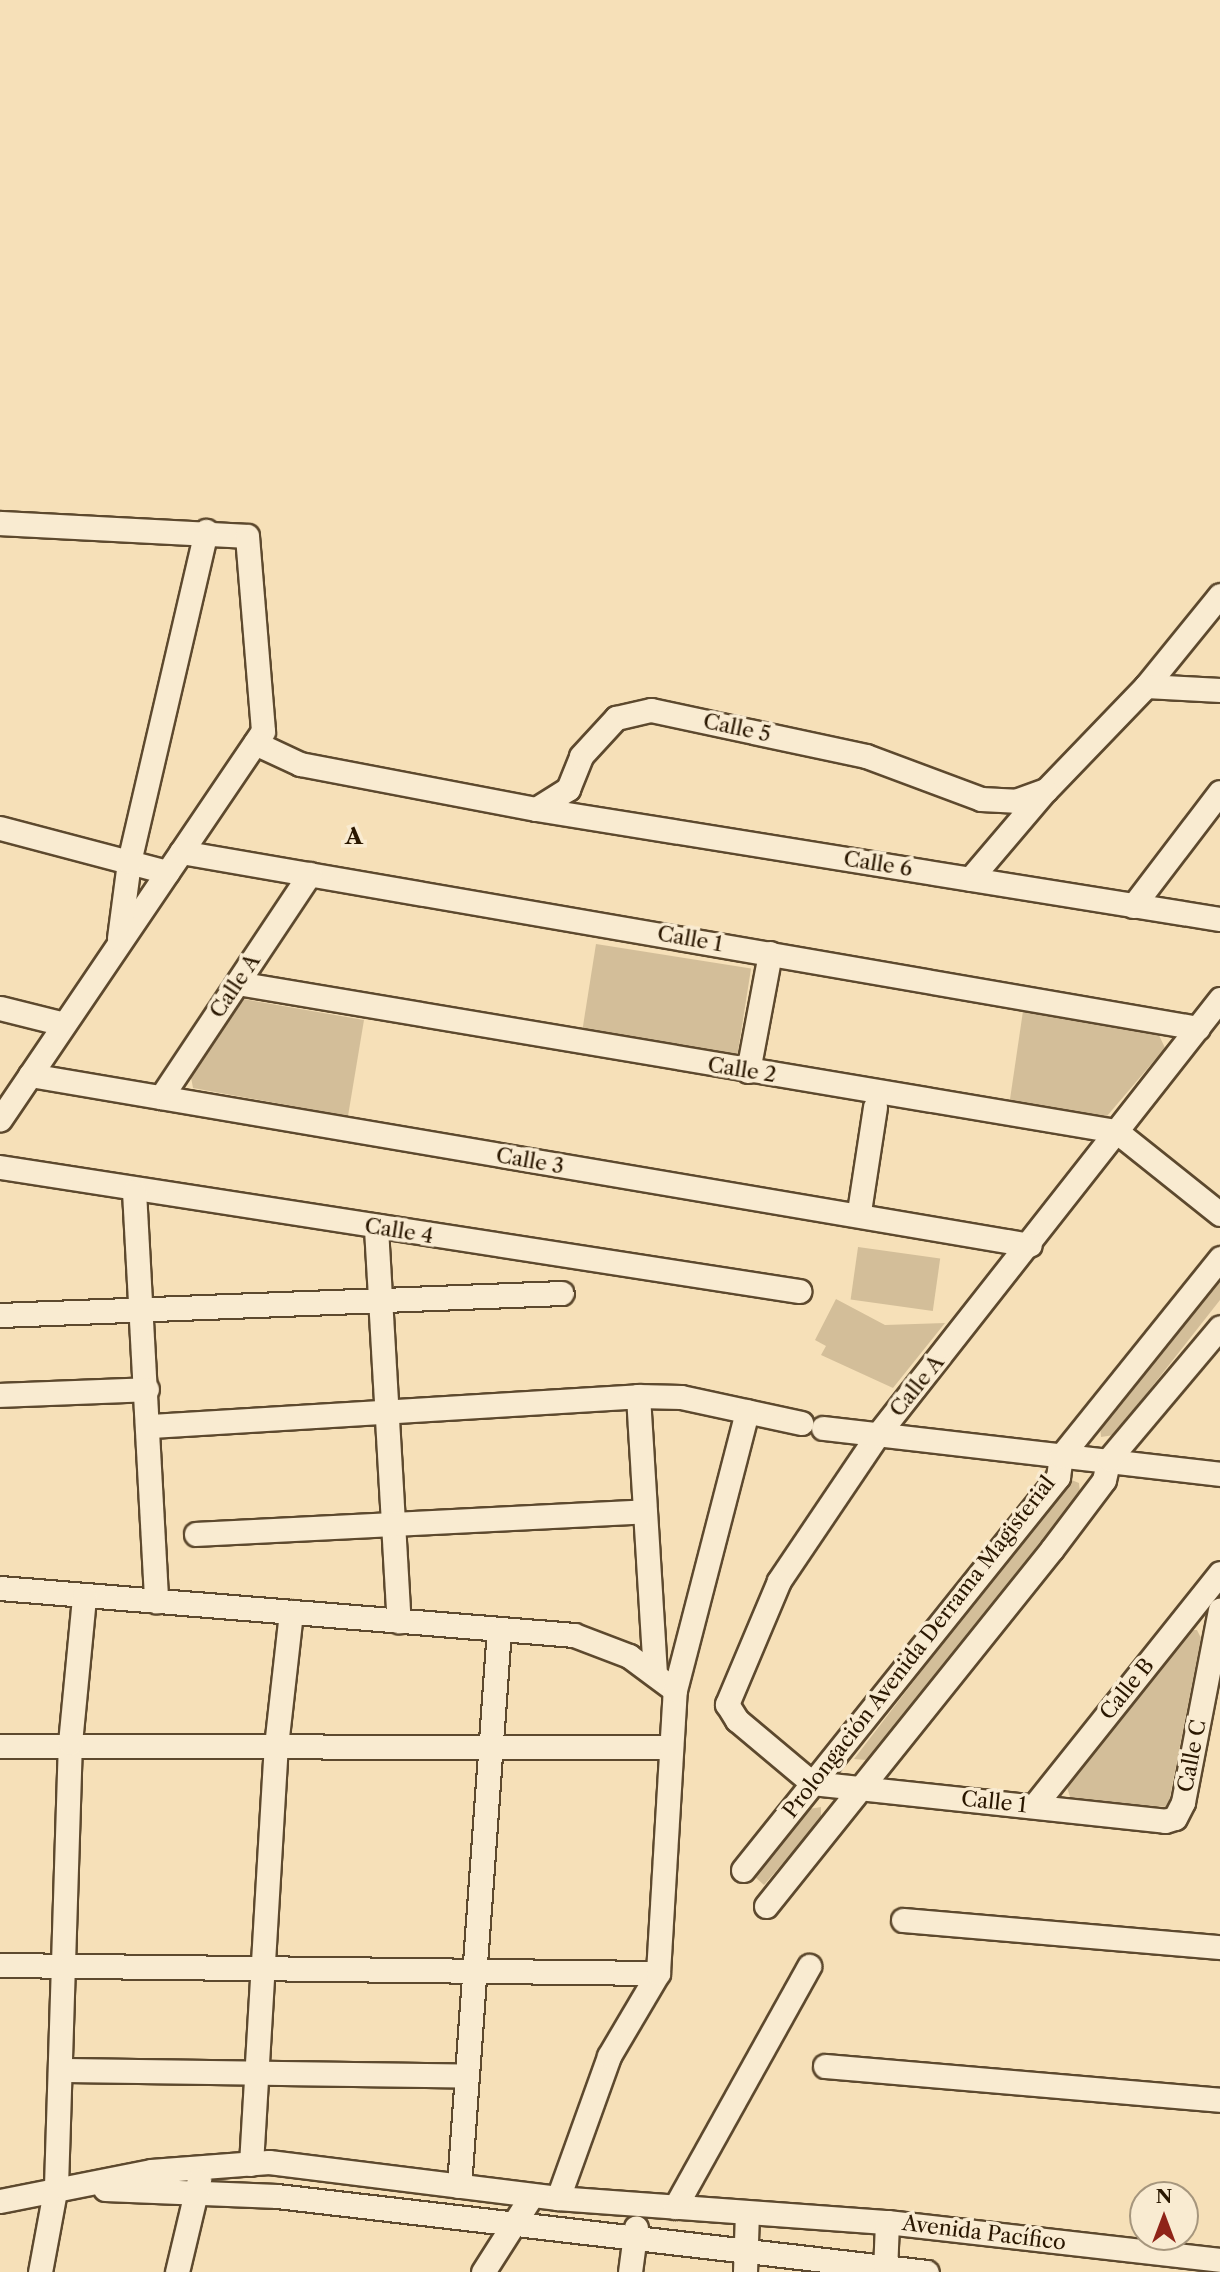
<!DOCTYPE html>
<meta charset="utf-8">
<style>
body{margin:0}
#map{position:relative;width:1220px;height:2272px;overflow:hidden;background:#f6e0b8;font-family:"Libre Caslon Text",serif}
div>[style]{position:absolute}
.green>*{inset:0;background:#d3be99;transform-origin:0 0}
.roads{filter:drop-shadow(2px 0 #5d492e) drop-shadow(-2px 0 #5d492e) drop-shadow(0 2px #5d492e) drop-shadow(0 -2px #5d492e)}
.minor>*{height:23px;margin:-11.5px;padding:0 11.5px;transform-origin:11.5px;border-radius:11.5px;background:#f9ebd1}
span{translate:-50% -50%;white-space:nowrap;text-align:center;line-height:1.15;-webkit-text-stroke:7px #f9ebd1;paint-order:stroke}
.street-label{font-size:21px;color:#2a1700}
.neighbourhood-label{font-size:23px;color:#2a1700;font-weight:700}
.north{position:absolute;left:1129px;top:2181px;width:70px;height:70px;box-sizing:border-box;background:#f9ebd1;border:2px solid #a6967d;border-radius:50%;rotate:0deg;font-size:19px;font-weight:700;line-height:28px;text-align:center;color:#2a1700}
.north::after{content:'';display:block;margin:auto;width:24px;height:32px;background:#8f2418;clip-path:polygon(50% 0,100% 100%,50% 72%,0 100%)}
</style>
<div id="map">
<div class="green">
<i style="left:596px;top:944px;width:157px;height:94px;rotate:9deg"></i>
<i style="clip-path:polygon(243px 999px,364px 1020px,348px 1116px,193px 1088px,190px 1072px)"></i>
<i style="clip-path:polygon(1023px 1011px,1158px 1033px,1165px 1048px,1107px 1116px,1009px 1106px)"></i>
<i style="left:858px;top:1247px;width:83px;height:53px;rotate:8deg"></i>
<i style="clip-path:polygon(1220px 1277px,1220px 1300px,1114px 1435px,1101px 1437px,1100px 1426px)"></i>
<i style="clip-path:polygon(836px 1299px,885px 1325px,945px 1323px,893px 1388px,821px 1355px,826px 1346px,815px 1340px)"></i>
<i style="clip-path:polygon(1069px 1479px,1079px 1483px,1080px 1493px,866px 1760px,854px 1759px)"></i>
<i style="clip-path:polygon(1187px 1630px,1197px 1630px,1201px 1638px,1168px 1807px,1071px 1800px,1065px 1781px)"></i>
<i style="clip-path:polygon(821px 1807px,821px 1819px,764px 1885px,754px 1876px,809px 1809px)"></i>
</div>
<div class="roads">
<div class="minor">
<i style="left:0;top:523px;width:247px;rotate:3deg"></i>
<i style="left:247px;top:536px;width:196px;rotate:85.3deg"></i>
<i style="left:263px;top:731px;width:469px;rotate:124.1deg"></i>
<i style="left:1146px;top:686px;width:117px;rotate:-50.9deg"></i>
<i style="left:255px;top:743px;width:50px;rotate:25deg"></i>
<i style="left:300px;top:764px;width:240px;rotate:10.8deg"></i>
<i style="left:536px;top:809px;width:38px;rotate:-32deg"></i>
<i style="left:568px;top:789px;width:35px;rotate:-68deg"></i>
<i style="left:581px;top:756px;width:52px;rotate:-47.4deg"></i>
<i style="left:616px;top:718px;width:36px;rotate:-13deg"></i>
<i style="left:651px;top:710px;width:220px;rotate:12.1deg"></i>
<i style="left:866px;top:756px;width:123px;rotate:20.5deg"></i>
<i style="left:981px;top:799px;width:34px;rotate:3deg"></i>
<i style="left:1015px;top:801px;width:33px;rotate:-20deg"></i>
<i style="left:1046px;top:790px;width:144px;rotate:-46.1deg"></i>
<i style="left:1146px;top:686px;width:74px;rotate:3.1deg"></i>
<i style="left:536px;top:809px;width:693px;rotate:9.14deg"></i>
<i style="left:0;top:828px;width:173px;rotate:14.8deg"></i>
<i style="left:181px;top:852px;width:1032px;rotate:9.82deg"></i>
<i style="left:970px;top:879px;width:116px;rotate:-49.6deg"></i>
<i style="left:1133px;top:906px;width:143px;rotate:-52.7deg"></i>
<i style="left:119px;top:938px;width:77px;rotate:-82.5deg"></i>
<i style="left:129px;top:862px;width:340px;rotate:-76.9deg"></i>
<i style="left:237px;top:983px;width:891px;rotate:9.56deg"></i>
<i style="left:1116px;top:1131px;width:133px;rotate:38.6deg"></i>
<i style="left:1220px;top:999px;width:553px;rotate:128.17deg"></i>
<i style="left:878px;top:1434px;width:177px;rotate:124deg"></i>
<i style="left:779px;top:1581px;width:134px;rotate:112.9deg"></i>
<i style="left:727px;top:1704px;width:19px;rotate:58deg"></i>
<i style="left:737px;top:1720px;width:98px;rotate:40deg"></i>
<i style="left:812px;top:1783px;width:355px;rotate:6.1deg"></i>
<i style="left:1165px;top:1821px;width:10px;rotate:-17deg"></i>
<i style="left:1175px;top:1818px;width:18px;rotate:-63deg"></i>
<i style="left:1183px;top:1802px;width:196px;rotate:-79.1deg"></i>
<i style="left:0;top:1008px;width:66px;rotate:14deg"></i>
<i style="left:748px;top:1071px;width:120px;rotate:-79.4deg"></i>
<i style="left:30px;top:1075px;width:1014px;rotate:9.65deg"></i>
<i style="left:161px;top:1097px;width:268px;rotate:-56.3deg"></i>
<i style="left:0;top:1167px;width:809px;rotate:8.82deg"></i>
<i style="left:134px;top:1191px;width:411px;rotate:86.9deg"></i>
<i style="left:860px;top:1205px;width:99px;rotate:-81.3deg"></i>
<i style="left:376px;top:1228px;width:394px;rotate:86.7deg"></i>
<i style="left:0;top:1315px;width:562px;rotate:-2.24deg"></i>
<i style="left:0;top:1395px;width:147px;rotate:-2.3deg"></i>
<i style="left:638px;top:1396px;width:279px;rotate:86.5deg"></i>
<i style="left:151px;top:1426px;width:488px;rotate:-3.5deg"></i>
<i style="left:638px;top:1396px;width:43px;rotate:1.3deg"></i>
<i style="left:681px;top:1397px;width:123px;rotate:12.2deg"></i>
<i style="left:823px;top:1428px;width:400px;rotate:6.6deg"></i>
<i style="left:196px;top:1534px;width:449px;rotate:-2.9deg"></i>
<i style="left:0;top:1588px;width:576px;rotate:4.68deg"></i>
<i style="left:574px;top:1635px;width:59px;rotate:20.9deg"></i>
<i style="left:629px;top:1656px;width:57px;rotate:36.5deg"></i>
<i style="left:0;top:1746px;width:671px;rotate:0.09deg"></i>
<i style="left:1034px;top:1806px;width:298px;rotate:-51.4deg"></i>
<i style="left:743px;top:1870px;width:504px;rotate:-51.29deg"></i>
<i style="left:1058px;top:1477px;width:21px;rotate:-82deg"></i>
<i style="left:1061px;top:1456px;width:254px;rotate:-51.2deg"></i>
<i style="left:766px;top:1906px;width:457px;rotate:-51.3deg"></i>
<i style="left:1052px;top:1549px;width:86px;rotate:-53deg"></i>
<i style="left:1104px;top:1480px;width:22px;rotate:-77deg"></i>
<i style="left:1109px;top:1459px;width:172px;rotate:-49.9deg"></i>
<i style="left:903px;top:1920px;width:318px;rotate:4.9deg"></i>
<i style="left:0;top:1965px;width:658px;rotate:0.7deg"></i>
<i style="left:825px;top:2066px;width:396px;rotate:4.9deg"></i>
<i style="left:60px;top:2070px;width:407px;rotate:0.8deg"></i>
<i style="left:251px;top:2164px;width:419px;rotate:-86.6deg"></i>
<i style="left:276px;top:1746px;width:135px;rotate:-83.6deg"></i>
<i style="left:459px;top:2186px;width:557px;rotate:-85.89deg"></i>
<i style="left:105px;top:2189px;width:172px;rotate:2.3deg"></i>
<i style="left:277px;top:2196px;width:654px;rotate:6.67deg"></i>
<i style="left:558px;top:2198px;width:151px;rotate:-70.2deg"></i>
<i style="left:609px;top:2056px;width:96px;rotate:-59.4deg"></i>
<i style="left:658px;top:1973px;width:284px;rotate:-86.6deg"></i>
<i style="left:675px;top:1690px;width:288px;rotate:-75.5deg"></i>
<i style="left:0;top:2201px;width:154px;rotate:-11.2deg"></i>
<i style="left:151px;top:2171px;width:118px;rotate:-4.4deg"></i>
<i style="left:269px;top:2162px;width:291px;rotate:7.1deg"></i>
<i style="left:558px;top:2198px;width:330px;rotate:4.2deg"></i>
<i style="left:887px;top:2222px;width:335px;rotate:6.5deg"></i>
<i style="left:675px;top:2207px;width:276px;rotate:-60.9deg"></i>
<i style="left:40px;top:2272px;width:87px;rotate:-79.5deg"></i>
<i style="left:56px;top:2186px;width:443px;rotate:-88.2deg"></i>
<i style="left:70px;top:1743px;width:147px;rotate:-84.5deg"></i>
<i style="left:177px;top:2272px;width:95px;rotate:-76.6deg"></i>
<i style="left:483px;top:2272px;width:91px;rotate:-57.5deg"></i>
<i style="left:630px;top:2272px;width:45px;rotate:-82.4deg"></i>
<i style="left:745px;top:2272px;width:59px;rotate:-88.1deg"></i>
<i style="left:885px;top:2272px;width:50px;rotate:-87.7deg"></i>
</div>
</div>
<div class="street-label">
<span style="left:737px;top:728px;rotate:12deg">Calle 5</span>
<span style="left:878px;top:864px;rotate:9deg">Calle 6</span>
<span style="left:690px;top:939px;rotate:10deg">Calle 1</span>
<span style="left:235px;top:986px;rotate:-56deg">Calle A</span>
<span style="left:742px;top:1070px;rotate:9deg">Calle 2</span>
<span style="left:530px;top:1161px;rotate:10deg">Calle 3</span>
<span style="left:399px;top:1231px;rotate:9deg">Calle 4</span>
<span style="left:917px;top:1386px;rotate:-51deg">Calle A</span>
<span style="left:919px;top:1647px;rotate:-52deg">Prolongación Avenida Derrama Magisterial</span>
<span style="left:1127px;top:1689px;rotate:-51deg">Calle B</span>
<span style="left:1192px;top:1756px;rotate:-79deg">Calle C</span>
<span style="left:994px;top:1802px;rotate:6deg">Calle 1</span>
<span style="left:984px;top:2233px;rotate:7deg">Avenida Pacífico</span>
</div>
<div class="neighbourhood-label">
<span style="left:354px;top:836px">A</span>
</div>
<div class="north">N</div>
</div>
